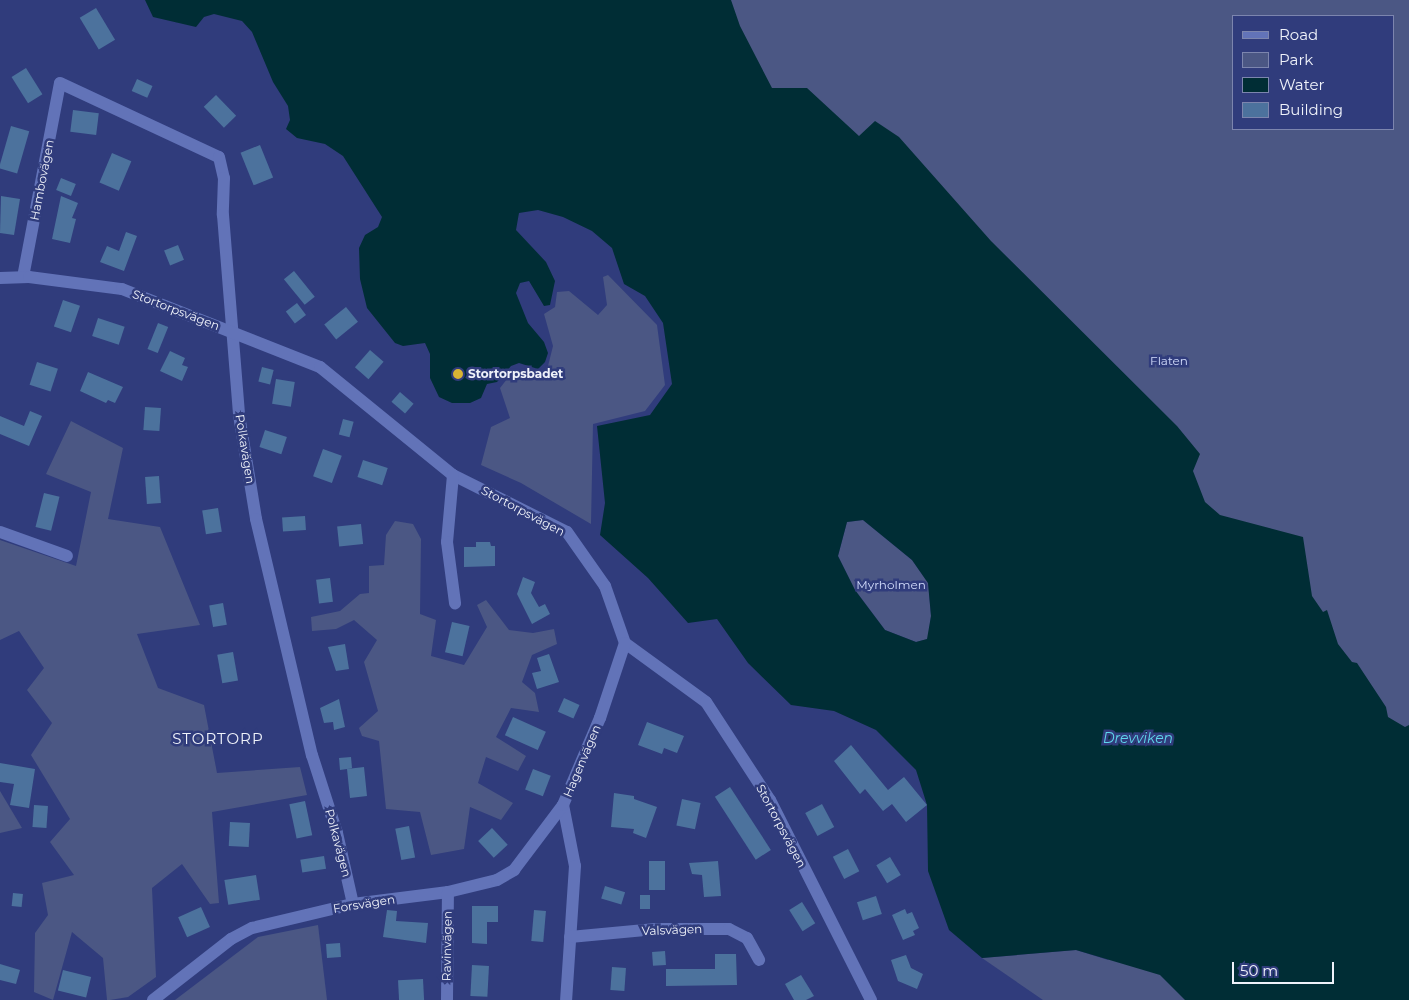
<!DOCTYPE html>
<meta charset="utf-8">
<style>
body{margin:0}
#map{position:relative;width:1409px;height:1000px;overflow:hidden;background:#303c7c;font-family:Montserrat,sans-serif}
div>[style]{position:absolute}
.green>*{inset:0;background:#4b5784}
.water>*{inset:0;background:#002d35}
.building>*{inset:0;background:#4c729d;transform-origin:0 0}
.street>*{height:12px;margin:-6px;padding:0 6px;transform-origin:6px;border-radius:6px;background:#6273b8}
.dots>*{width:14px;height:14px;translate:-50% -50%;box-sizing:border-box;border:2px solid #303c7c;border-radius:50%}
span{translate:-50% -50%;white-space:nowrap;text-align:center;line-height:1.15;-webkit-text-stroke:5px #303c7c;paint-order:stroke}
.street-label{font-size:12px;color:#eff2fa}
.park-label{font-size:12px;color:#d2dcfb}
.poi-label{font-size:12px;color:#eff2fa;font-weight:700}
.left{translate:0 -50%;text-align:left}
.water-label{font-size:14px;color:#5fd6ec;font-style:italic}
.quarter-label{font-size:15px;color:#eff2fa;letter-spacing:1px}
.legend{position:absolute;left:1232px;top:15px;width:162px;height:115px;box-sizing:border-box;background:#303c7c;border:1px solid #7c85ae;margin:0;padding:6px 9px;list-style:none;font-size:15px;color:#eff2fa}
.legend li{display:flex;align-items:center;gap:10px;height:25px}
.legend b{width:25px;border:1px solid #7c85ae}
.scale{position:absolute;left:1232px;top:962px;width:102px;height:22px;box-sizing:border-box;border:2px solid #eff2fa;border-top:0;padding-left:6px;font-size:15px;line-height:18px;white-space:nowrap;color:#eff2fa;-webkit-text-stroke:4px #303c7c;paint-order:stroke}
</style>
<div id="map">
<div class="green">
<i style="clip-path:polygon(evenodd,560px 0,1409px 0,1409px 1000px,1043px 1000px,982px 958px,1076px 950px,1108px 960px,1231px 810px,560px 0,1233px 16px,1393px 16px,1393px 129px,1233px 129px,1233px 16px)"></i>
<i style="clip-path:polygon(608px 275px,657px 325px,665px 385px,645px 411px,593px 424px,591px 524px,521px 483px,481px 465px,491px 427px,510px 418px,500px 388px,514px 370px,538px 376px,548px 366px,553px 346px,544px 314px,555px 307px,557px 292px,569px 291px,598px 315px,607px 305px,603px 277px)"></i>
<i style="clip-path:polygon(71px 421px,123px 448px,108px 519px,160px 527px,200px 625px,137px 634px,158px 688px,204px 705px,217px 773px,300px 767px,307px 795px,212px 812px,219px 903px,210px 904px,182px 864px,152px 888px,156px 977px,128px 997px,110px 1000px,107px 1000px,103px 958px,72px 932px,53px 1000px,34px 992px,35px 933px,48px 915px,42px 883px,74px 875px,50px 842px,70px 819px,31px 755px,52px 723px,27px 690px,44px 668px,19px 631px,0 640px,0 540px,76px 566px,91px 492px,46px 474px)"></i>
<i style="clip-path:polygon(863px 520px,912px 560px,928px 583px,931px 616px,928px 639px,916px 642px,885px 630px,855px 590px,838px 556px,847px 522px)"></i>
<i style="clip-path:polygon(395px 521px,413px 524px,421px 539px,420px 614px,436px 620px,431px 656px,464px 665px,487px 627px,477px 605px,486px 600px,509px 630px,533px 633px,554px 629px,557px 644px,532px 655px,522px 682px,535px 693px,539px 712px,511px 708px,496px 737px,526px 756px,518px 771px,486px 757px,478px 783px,513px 803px,501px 820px,470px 807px,464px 849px,431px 855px,420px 812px,386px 809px,379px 741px,362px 736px,359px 728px,378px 711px,364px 662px,377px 640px,354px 620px,336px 629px,312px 631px,311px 617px,340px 611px,360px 594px,369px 593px,369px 566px,384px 565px,386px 535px)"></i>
<i style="clip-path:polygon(0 791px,22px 828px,0 833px)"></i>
<i style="clip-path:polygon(318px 925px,327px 1000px,175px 1000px,258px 937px)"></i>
</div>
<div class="water">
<i style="clip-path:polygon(evenodd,145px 0,731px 0,740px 26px,772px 88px,807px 88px,859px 136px,875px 121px,899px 137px,991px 241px,1177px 426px,1200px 454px,1193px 471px,1205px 502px,1220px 515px,1303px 537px,1312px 596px,1323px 612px,1327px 610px,1338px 644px,1352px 662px,1357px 663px,1386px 707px,1388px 717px,1405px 727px,1409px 725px,1409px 1000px,1185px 1000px,1160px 975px,1076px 950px,982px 958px,949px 930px,928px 871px,927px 805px,916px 770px,876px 730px,834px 711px,791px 705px,748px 663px,717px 619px,688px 623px,648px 578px,600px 535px,605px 503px,597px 426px,650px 415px,672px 384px,663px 323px,645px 296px,624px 284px,612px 248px,592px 231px,563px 217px,538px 210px,519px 213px,516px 230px,546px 262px,555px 281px,550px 305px,544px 306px,529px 281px,520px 283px,516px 293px,528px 323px,544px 342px,548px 353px,545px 362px,538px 369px,519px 363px,511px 366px,497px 382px,487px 384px,481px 398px,470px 403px,452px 403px,439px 397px,430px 378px,430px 354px,425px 343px,403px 346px,395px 343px,367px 308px,360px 279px,359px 248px,365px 235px,378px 227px,382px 217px,343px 156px,325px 144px,297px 138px,286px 129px,290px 120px,288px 106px,273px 82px,252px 32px,242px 21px,214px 14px,204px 17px,196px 27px,153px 17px,145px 0,863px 520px,912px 560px,928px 583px,931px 616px,927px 639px,916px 642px,885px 630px,855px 590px,838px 556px,847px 522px,863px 520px)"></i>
</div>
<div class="building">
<i style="left:96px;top:8px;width:37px;height:19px;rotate:59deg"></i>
<i style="left:26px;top:68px;width:31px;height:17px;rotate:58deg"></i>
<i style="left:137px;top:79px;width:17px;height:13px;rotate:24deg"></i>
<i style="left:216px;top:95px;width:29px;height:17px;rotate:46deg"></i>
<i style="left:73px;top:110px;width:26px;height:22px;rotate:7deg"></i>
<i style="left:11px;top:126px;width:19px;height:44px;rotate:16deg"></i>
<i style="left:260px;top:145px;width:35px;height:21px;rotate:68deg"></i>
<i style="left:112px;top:153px;width:21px;height:32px;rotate:23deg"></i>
<i style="left:61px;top:178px;width:16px;height:13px;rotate:22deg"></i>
<i style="clip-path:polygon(1px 196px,20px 199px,14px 235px,0 233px)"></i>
<i style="clip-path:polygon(61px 196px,78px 203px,72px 218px,76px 219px,70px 243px,52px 239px)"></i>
<i style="clip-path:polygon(126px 232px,137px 236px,124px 271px,100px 262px,107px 246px,119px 251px)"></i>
<i style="left:178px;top:245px;width:16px;height:15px;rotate:68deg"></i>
<i style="left:294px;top:271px;width:33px;height:13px;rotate:51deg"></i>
<i style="left:63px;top:300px;width:18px;height:28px;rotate:19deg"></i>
<i style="left:297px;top:303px;width:15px;height:14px;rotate:53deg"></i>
<i style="left:346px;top:307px;width:19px;height:28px;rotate:51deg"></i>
<i style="left:98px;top:318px;width:28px;height:19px;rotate:18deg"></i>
<i style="left:158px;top:323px;width:11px;height:28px;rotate:22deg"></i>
<i style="left:370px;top:350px;width:18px;height:23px;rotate:41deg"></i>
<i style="clip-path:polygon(170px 351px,185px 358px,182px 365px,188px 367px,182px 381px,160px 371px)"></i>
<i style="left:37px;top:362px;width:22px;height:24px;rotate:18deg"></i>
<i style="left:262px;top:367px;width:12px;height:15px;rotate:14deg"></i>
<i style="clip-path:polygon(88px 372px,123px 387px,115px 403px,108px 400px,106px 403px,80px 391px)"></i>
<i style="left:276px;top:379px;width:19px;height:25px;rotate:9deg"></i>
<i style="left:400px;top:392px;width:18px;height:13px;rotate:41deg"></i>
<i style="left:145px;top:407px;width:16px;height:23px;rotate:4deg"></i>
<i style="clip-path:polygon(30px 411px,42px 416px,29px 446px,0 434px,0 416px,24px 426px)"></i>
<i style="left:343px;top:419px;width:11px;height:16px;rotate:15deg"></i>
<i style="left:265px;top:430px;width:23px;height:18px;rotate:18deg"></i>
<i style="left:323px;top:449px;width:20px;height:29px;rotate:20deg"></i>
<i style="left:363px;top:460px;width:26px;height:18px;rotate:18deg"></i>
<i style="left:159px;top:476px;width:27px;height:14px;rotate:86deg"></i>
<i style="left:44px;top:493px;width:16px;height:35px;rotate:14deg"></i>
<i style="left:218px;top:508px;width:24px;height:16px;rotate:81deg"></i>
<i style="left:305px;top:516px;width:14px;height:23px;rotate:86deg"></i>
<i style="left:361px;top:524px;width:20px;height:24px;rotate:84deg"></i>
<i style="clip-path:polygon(476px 542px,490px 542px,491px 546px,495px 546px,495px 566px,464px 567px,464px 547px,476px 547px)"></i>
<i style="clip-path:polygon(523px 577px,535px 582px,531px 593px,539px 607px,545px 604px,550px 614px,532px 624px,517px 594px)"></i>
<i style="left:330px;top:578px;width:24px;height:14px;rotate:83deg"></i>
<i style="left:223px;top:603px;width:22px;height:14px;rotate:80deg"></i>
<i style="left:452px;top:622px;width:18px;height:31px;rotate:13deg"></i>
<i style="clip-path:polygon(345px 644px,349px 669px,336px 671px,328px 647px)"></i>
<i style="left:233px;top:652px;width:29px;height:16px;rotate:80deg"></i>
<i style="clip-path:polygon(549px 654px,559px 682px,537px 689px,532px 673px,541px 671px,537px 658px)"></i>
<i style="left:564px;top:698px;width:17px;height:15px;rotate:24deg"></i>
<i style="clip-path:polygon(339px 699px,345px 727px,334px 730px,333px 722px,324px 723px,320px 708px)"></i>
<i style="left:513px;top:717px;width:36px;height:20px;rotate:24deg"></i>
<i style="clip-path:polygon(647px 722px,684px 736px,677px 753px,664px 748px,662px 754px,638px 745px)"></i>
<i style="clip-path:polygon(851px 745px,888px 790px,904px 777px,927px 805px,906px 822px,892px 804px,883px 811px,865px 789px,860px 794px,834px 761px)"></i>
<i style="clip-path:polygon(351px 757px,352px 768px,347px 769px,364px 767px,367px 796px,350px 798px,347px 769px,340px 770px,339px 758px)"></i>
<i style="clip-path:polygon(0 763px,35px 769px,29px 808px,10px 805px,14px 784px,0 782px)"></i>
<i style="left:533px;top:769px;width:19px;height:22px;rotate:21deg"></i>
<i style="left:730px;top:787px;width:75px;height:18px;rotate:57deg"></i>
<i style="clip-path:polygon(614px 793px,634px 796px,634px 799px,657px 807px,646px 838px,633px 833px,634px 829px,611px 827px)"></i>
<i style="left:682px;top:799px;width:19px;height:27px;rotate:12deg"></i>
<i style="left:305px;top:801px;width:35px;height:16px;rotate:78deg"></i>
<i style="left:822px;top:804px;width:26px;height:19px;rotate:62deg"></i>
<i style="left:34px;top:805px;width:14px;height:22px;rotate:4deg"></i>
<i style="left:230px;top:822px;width:20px;height:24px;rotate:3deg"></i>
<i style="left:409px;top:826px;width:32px;height:14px;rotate:79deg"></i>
<i style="left:492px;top:828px;width:23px;height:19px;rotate:47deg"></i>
<i style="left:848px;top:849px;width:25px;height:17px;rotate:63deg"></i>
<i style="left:324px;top:856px;width:13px;height:24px;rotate:81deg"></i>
<i style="left:890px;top:857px;width:21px;height:16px;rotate:59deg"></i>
<i style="left:665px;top:861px;width:29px;height:16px;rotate:90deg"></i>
<i style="clip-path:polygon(718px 861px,721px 896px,704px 897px,702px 875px,692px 874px,689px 863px)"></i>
<i style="left:256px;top:875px;width:25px;height:32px;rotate:81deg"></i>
<i style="left:605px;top:886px;width:21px;height:13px;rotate:17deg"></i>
<i style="left:13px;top:893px;width:10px;height:13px;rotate:6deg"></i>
<i style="left:640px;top:895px;width:10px;height:14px"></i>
<i style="left:876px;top:896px;width:19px;height:20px;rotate:72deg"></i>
<i style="left:802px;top:902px;width:25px;height:15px;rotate:58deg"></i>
<i style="clip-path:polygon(472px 906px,498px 906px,498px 922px,487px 922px,487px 944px,472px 943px)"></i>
<i style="left:201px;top:907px;width:22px;height:25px;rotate:66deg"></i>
<i style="clip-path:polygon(905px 909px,907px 914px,912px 912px,919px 928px,913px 931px,915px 935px,903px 940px,892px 915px)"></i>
<i style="clip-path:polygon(387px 910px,397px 911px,396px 921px,428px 923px,426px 943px,383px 937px)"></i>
<i style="left:534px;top:910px;width:12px;height:31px;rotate:5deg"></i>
<i style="left:340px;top:943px;width:14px;height:14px;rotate:86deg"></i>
<i style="left:665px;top:951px;width:14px;height:13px;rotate:86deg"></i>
<i style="clip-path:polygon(715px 954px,736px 954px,737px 985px,666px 986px,666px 969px,715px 969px)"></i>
<i style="clip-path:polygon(906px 955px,911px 968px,923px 974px,917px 989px,898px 981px,891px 960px)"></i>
<i style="clip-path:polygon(0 964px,20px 970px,16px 984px,0 980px)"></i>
<i style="left:472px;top:965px;width:17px;height:31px;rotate:3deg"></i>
<i style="left:612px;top:967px;width:14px;height:23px;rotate:4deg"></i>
<i style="left:63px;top:970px;width:29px;height:21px;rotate:14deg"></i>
<i style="clip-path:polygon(801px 975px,814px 996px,806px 1000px,794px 1000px,785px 984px)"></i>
<i style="left:423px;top:979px;width:21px;height:25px;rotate:87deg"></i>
</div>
<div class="street">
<i style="left:23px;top:277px;width:197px;rotate:-79.2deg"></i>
<i style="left:60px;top:83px;width:175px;rotate:25deg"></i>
<i style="left:219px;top:157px;width:22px;rotate:77deg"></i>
<i style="left:224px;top:178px;width:37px;rotate:92deg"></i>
<i style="left:223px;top:215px;width:201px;rotate:85.4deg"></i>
<i style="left:239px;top:415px;width:105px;rotate:80.7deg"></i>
<i style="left:256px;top:519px;width:243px;rotate:76.7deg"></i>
<i style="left:312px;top:755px;width:82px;rotate:72.2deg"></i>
<i style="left:337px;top:833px;width:73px;rotate:77.3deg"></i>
<i style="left:0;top:278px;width:29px;rotate:-2deg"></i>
<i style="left:29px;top:277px;width:94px;rotate:7.4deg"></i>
<i style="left:122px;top:289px;width:213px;rotate:21.5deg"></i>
<i style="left:320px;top:367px;width:171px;rotate:39.1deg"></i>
<i style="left:453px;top:475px;width:127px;rotate:26.6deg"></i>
<i style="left:567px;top:532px;width:66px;rotate:54.9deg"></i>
<i style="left:605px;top:586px;width:60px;rotate:70.7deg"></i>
<i style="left:625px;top:643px;width:100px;rotate:36.1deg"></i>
<i style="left:706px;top:702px;width:117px;rotate:56.9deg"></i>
<i style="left:770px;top:800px;width:224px;rotate:63.2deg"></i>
<i style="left:453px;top:475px;width:67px;rotate:95.1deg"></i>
<i style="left:447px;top:542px;width:62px;rotate:82.5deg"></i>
<i style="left:0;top:532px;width:71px;rotate:19.7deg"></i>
<i style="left:563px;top:805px;width:62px;rotate:78.9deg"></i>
<i style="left:575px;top:866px;width:134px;rotate:93.8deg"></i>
<i style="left:570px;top:937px;width:86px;rotate:-5.3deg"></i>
<i style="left:656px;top:929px;width:73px"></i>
<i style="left:729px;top:929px;width:20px;rotate:27deg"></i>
<i style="left:747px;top:938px;width:25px;rotate:61deg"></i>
<i style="left:153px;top:1000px;width:99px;rotate:-38deg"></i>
<i style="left:231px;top:939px;width:24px;rotate:-28deg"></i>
<i style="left:252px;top:928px;width:104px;rotate:-13.4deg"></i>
<i style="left:353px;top:904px;width:96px;rotate:-7.2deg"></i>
<i style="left:448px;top:892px;width:50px;rotate:-13.8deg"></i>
<i style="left:497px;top:880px;width:20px;rotate:-30deg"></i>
<i style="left:514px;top:870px;width:81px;rotate:-53deg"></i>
<i style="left:563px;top:805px;width:95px;rotate:-67deg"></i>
<i style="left:600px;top:718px;width:79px;rotate:-71.6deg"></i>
<i style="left:447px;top:1000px;width:108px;rotate:-89.5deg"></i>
</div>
<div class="dots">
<i style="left:458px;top:374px;background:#d8b434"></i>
</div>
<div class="street-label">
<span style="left:42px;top:180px;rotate:-79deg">Hambovägen</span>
<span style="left:176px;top:310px;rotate:21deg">Stortorpsvägen</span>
<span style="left:245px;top:449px;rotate:81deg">Polkavägen</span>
<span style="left:523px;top:511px;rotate:28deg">Stortorpsvägen</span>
<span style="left:582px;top:761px;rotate:-67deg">Hagenvägen</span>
<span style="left:781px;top:826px;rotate:62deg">Stortorpsvägen</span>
<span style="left:338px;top:843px;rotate:75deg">Polkavägen</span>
<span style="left:364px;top:904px;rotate:-9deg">Forsvägen</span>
<span style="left:672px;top:930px;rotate:-2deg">Valsvägen</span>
<span style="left:447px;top:946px;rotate:-89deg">Ravinvägen</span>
</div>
<div class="park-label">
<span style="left:1169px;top:361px">Flaten</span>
<span style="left:891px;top:585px">Myrholmen</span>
</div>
<div class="poi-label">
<span class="left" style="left:468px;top:374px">Stortorpsbadet</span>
</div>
<div class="water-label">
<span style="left:1138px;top:738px">Drevviken</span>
</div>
<div class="quarter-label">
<span style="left:218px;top:739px">STORTORP</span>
</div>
<ul class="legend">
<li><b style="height:6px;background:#6273b8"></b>Road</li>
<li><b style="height:14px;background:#4b5784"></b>Park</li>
<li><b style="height:14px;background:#002d35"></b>Water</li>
<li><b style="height:14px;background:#4c729d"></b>Building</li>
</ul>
<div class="scale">50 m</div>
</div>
